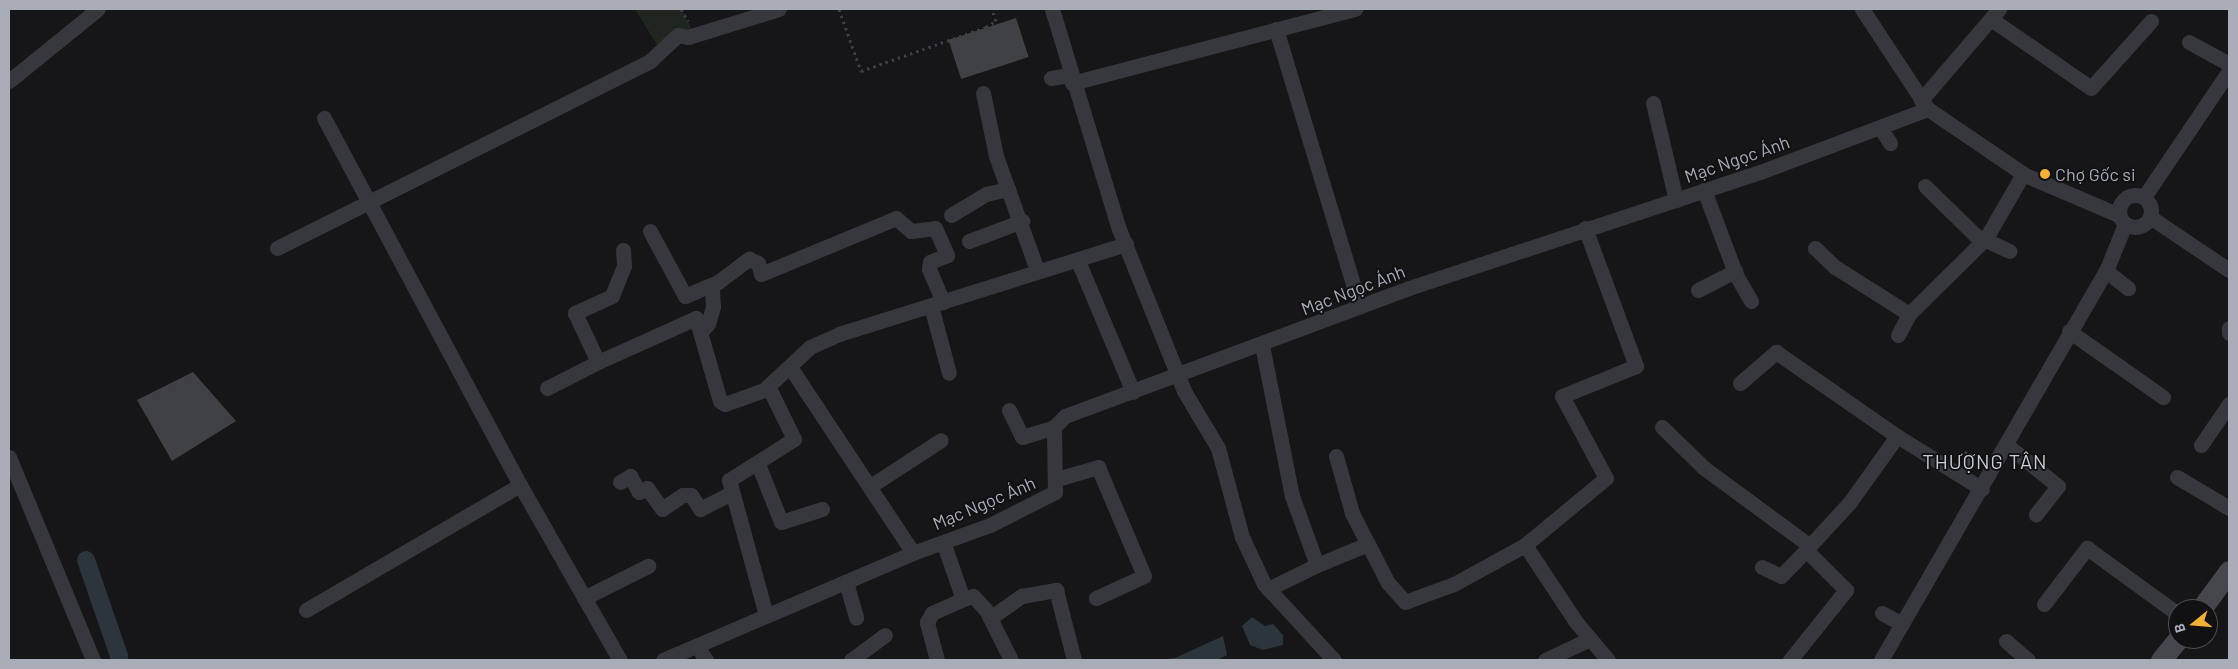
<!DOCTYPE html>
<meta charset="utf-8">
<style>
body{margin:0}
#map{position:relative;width:2238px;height:669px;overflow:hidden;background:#161618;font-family:Barlow,sans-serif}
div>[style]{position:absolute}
.green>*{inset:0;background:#1e261f}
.water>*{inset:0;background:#2c353c}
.canal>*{height:18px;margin:-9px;padding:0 9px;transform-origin:9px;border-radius:9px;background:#2c353c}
.building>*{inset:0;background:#404145;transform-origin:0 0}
.path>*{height:3px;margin-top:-1.5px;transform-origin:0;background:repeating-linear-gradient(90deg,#3d3f44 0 2.5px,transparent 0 6.5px)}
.street>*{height:15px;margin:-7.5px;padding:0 7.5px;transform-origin:7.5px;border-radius:7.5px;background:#37383d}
.street>.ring{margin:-7.5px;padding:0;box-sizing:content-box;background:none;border:15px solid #37383d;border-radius:50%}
.secondary>*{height:21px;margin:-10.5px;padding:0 10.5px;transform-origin:10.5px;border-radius:10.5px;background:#45474d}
.dots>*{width:14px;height:14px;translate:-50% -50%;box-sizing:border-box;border:2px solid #111113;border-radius:50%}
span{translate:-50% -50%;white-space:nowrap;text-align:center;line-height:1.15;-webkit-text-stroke:4px #111113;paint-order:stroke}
.street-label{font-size:18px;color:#a8adb8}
.poi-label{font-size:18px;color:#a8adb8}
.left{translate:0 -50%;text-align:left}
.quarter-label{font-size:20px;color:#c9ccd4;letter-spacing:1px}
.frame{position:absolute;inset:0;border:10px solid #a8adb8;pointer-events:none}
.north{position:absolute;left:2168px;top:599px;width:50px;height:50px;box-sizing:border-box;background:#111113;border:1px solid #4d4f55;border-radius:50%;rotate:253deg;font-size:14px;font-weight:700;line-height:20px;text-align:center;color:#a8adb8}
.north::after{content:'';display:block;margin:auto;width:18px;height:22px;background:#f2b134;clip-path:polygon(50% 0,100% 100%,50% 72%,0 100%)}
</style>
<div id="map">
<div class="green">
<i style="clip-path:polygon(635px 9px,681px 9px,695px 35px,660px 50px)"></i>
</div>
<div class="water">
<i style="clip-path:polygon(1252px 617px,1265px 626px,1273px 624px,1283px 635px,1283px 645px,1263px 650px,1250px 645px,1242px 626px)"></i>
<i style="clip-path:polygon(1223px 636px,1227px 655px,1217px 660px,1160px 660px,1175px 658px)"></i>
</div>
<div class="canal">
<i style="left:86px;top:560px;width:102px;rotate:71deg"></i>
</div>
<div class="building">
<i style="left:1016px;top:18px;width:41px;height:71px;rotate:72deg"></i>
<i style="clip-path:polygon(193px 372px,236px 421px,172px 461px,137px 400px)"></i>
<i style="left:1965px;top:451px;width:12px;height:14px;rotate:31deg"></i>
</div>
<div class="path">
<i style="left:681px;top:9px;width:14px;rotate:60deg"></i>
<i style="left:839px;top:9px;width:66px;rotate:70.5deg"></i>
<i style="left:861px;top:71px;width:133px;rotate:-19.4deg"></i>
<i style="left:986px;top:27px;width:12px;rotate:-31deg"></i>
<i style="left:996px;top:21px;width:13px;rotate:-108deg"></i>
</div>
<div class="street">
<i style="left:1052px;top:9px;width:230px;rotate:73.1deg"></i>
<i style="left:1119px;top:229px;width:175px;rotate:68.1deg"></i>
<i style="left:1184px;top:391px;width:66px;rotate:59.2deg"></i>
<i style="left:1218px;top:448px;width:92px;rotate:74.9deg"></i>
<i style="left:1242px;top:537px;width:52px;rotate:64.9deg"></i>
<i style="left:1264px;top:584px;width:103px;rotate:47.4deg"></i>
<i style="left:1862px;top:9px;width:120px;rotate:56.6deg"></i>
<i style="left:1991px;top:19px;width:121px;rotate:34.6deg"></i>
<i style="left:2091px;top:88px;width:90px;rotate:-48.2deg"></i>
<i style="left:1276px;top:29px;width:290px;rotate:73.2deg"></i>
<i style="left:2189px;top:42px;width:46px;rotate:28.8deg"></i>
<i style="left:1051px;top:78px;width:19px;rotate:-9deg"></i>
<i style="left:9px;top:81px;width:114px;rotate:-39deg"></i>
<i style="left:1072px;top:83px;width:293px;rotate:-14.7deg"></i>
<i style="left:983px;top:93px;width:64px;rotate:78.3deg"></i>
<i style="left:996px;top:156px;width:121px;rotate:70.2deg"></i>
<i style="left:1921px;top:100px;width:120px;rotate:-49.4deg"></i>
<i style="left:1653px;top:103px;width:100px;rotate:76.7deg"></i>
<i style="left:324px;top:118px;width:416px;rotate:61.9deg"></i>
<i style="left:520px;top:485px;width:202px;rotate:60.3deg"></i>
<i style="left:1881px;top:129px;width:17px;rotate:57deg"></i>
<i style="left:1925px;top:186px;width:70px;rotate:44.4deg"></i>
<i style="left:1975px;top:235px;width:38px;rotate:25deg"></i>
<i style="left:1704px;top:190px;width:91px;rotate:69.4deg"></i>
<i style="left:1736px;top:275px;width:30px;rotate:60deg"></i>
<i class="ring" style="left:2119px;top:195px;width:17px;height:17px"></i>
<i style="left:2144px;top:197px;width:152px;rotate:-56deg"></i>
<i style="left:951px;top:215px;width:41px;rotate:-31deg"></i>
<i style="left:986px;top:194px;width:23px;rotate:-13deg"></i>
<i style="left:2150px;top:217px;width:95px;rotate:33.9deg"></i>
<i style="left:1585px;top:228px;width:147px;rotate:69.7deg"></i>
<i style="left:1636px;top:366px;width:80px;rotate:157.9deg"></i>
<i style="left:1562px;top:396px;width:93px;rotate:61.8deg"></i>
<i style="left:1606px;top:478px;width:105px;rotate:140.4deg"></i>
<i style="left:1525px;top:545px;width:92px;rotate:56.5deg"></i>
<i style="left:1576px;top:622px;width:50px;rotate:49.9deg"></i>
<i style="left:650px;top:231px;width:74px;rotate:61.7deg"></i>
<i style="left:685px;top:296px;width:36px;rotate:-23deg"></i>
<i style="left:718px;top:282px;width:39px;rotate:-37deg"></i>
<i style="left:749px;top:259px;width:10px;rotate:24deg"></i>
<i style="left:758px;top:263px;width:11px;rotate:75deg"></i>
<i style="left:761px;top:274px;width:146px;rotate:-22.5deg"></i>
<i style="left:896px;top:218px;width:20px;rotate:41deg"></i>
<i style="left:911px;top:231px;width:24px;rotate:-7deg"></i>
<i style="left:935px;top:228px;width:30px;rotate:66deg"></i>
<i style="left:947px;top:255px;width:18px;rotate:158deg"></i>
<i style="left:930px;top:262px;width:7px;rotate:98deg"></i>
<i style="left:929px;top:269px;width:36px;rotate:67deg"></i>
<i style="left:969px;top:241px;width:57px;rotate:-20.7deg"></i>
<i style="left:277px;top:248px;width:417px;rotate:-26.6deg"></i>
<i style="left:650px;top:61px;width:38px;rotate:-43deg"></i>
<i style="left:678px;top:35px;width:10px;rotate:11deg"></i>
<i style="left:688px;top:37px;width:95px;rotate:-17.1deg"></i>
<i style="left:1815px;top:248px;width:28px;rotate:44deg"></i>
<i style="left:1835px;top:267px;width:88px;rotate:32.4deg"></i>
<i style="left:1909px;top:314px;width:108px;rotate:-44.6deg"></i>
<i style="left:1986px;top:238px;width:74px;rotate:-60deg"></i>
<i style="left:623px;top:250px;width:16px;rotate:86deg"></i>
<i style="left:624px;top:266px;width:32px;rotate:112deg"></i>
<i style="left:612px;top:296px;width:41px;rotate:155.3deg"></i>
<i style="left:575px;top:313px;width:54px;rotate:64.9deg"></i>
<i style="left:598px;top:362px;width:107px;rotate:-24.2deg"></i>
<i style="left:696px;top:318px;width:86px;rotate:73.9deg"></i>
<i style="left:720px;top:401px;width:6px;rotate:31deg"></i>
<i style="left:725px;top:404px;width:41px;rotate:-19.7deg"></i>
<i style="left:764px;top:390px;width:63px;rotate:-43.1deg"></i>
<i style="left:810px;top:347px;width:32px;rotate:-24deg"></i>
<i style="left:839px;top:334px;width:301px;rotate:-17.4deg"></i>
<i style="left:1078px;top:261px;width:142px;rotate:67.2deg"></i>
<i style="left:2106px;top:271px;width:28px;rotate:38deg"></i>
<i style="left:1698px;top:290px;width:42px;rotate:-27.2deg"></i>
<i style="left:931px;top:306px;width:69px;rotate:75deg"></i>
<i style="left:2229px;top:328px;width:5px;rotate:90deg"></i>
<i style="left:2069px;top:331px;width:115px;rotate:35.1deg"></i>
<i style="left:700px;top:332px;width:11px;rotate:-45deg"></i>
<i style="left:708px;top:324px;width:18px;rotate:-74deg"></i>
<i style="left:713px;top:307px;width:22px;rotate:-93deg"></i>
<i style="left:1898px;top:335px;width:24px;rotate:-62deg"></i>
<i style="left:1262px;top:345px;width:154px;rotate:78.8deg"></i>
<i style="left:1292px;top:496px;width:73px;rotate:70.1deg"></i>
<i style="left:1317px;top:565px;width:55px;rotate:-22.4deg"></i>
<i style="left:1368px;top:544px;width:44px;rotate:62.9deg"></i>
<i style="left:1388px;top:583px;width:25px;rotate:48deg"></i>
<i style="left:1405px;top:602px;width:52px;rotate:-20.2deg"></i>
<i style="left:1454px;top:584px;width:81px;rotate:-28.8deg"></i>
<i style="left:790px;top:367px;width:223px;rotate:56.5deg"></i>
<i style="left:1740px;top:383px;width:48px;rotate:-40.7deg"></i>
<i style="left:1776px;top:352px;width:147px;rotate:34.8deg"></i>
<i style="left:547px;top:388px;width:57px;rotate:-27deg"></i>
<i style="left:1009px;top:410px;width:30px;rotate:64deg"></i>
<i style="left:1022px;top:437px;width:34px;rotate:-17deg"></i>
<i style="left:1662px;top:427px;width:59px;rotate:44.3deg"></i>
<i style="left:1704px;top:468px;width:130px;rotate:36.3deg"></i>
<i style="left:2201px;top:445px;width:50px;rotate:-55.7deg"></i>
<i style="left:2008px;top:446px;width:64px;rotate:38.7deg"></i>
<i style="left:2058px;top:486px;width:36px;rotate:128deg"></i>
<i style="left:1336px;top:456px;width:59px;rotate:74.3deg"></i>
<i style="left:1352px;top:513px;width:35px;rotate:63deg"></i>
<i style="left:9px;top:457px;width:220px;rotate:67.5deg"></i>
<i style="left:758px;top:464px;width:62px;rotate:68.4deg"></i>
<i style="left:781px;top:522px;width:43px;rotate:-17.6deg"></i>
<i style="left:2177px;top:477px;width:61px;rotate:30.8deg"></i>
<i style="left:1057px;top:479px;width:43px;rotate:-16.3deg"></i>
<i style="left:1098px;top:467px;width:118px;rotate:67.1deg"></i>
<i style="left:1144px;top:576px;width:53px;rotate:155.4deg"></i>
<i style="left:620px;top:482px;width:12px;rotate:-31deg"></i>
<i style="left:630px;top:476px;width:18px;rotate:61deg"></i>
<i style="left:639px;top:492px;width:9px;rotate:-27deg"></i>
<i style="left:647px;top:488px;width:26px;rotate:54deg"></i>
<i style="left:662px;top:509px;width:25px;rotate:-34deg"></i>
<i style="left:683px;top:495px;width:8px"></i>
<i style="left:691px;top:495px;width:17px;rotate:57deg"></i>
<i style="left:700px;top:509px;width:35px;rotate:-27deg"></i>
<i style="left:872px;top:485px;width:82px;rotate:-33.1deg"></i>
<i style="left:1762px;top:567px;width:21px;rotate:25deg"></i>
<i style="left:1781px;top:576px;width:36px;rotate:-46deg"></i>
<i style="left:846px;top:582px;width:37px;rotate:74deg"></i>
<i style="left:1268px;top:589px;width:55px;rotate:-26.1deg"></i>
<i style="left:584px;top:598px;width:72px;rotate:-26.6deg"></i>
<i style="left:963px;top:599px;width:10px;rotate:-17deg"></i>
<i style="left:973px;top:596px;width:19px;rotate:47deg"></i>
<i style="left:986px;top:610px;width:56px;rotate:63.4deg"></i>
<i style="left:2044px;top:604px;width:71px;rotate:-52.5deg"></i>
<i style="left:2087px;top:548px;width:112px;rotate:36deg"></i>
<i style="left:306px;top:610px;width:248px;rotate:-30.3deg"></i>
<i style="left:1882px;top:613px;width:23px;rotate:29deg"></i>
<i style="left:766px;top:615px;width:140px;rotate:-105.3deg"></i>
<i style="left:729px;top:480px;width:77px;rotate:-32.2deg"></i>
<i style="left:794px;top:439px;width:59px;rotate:-116.1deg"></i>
<i style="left:990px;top:618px;width:39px;rotate:-35deg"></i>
<i style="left:1022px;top:596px;width:35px;rotate:-10deg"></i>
<i style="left:1056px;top:590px;width:72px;rotate:75.6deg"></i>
<i style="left:2006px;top:641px;width:29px;rotate:41deg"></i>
<i style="left:697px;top:646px;width:17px;rotate:57deg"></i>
<i style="left:663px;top:660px;width:269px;rotate:-23.2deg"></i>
<i style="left:910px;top:554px;width:85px;rotate:-19.9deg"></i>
<i style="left:990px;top:525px;width:73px;rotate:-26.9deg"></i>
<i style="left:1055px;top:492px;width:65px;rotate:-90.9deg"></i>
<i style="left:1054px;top:427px;width:16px;rotate:-45deg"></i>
<i style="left:1065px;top:416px;width:367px;rotate:-20.4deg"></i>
<i style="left:1409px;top:288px;width:370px;rotate:-18.3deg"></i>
<i style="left:1760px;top:172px;width:179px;rotate:-20.6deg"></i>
<i style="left:1928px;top:109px;width:117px;rotate:34.2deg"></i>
<i style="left:2025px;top:175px;width:102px;rotate:23.1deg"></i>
<i style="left:851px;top:660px;width:42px;rotate:-36.3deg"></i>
<i style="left:937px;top:660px;width:39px;rotate:-105deg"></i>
<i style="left:927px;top:622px;width:10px;rotate:-61deg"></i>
<i style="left:932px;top:613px;width:34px;rotate:-24deg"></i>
<i style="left:963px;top:599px;width:60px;rotate:-109.3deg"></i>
<i style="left:1545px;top:660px;width:50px;rotate:-25deg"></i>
<i style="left:1790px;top:660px;width:90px;rotate:-51.3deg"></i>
<i style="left:1846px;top:590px;width:57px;rotate:-135deg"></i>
<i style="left:1806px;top:550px;width:65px;rotate:-47.5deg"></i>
<i style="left:1850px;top:502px;width:81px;rotate:-54.5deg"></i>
<i style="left:1897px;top:436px;width:100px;rotate:31.9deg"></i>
<i style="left:1881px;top:660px;width:449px;rotate:-60deg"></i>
<i style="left:2106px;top:271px;width:51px;rotate:-68deg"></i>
</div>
<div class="secondary">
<i style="left:2201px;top:609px;width:47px;rotate:-53.6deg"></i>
<i style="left:2161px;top:660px;width:27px;rotate:-51deg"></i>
</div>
<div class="dots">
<i style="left:2045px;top:174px;background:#f2b134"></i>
</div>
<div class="street-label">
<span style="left:1737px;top:159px;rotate:-19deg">Mạc Ngọc Ánh</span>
<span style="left:1353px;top:290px;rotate:-21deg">Mạc Ngọc Ánh</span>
<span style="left:984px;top:503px;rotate:-23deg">Mạc Ngọc Ánh</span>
</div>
<div class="poi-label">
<span class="left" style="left:2055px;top:174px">Chợ Gốc si</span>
</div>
<div class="quarter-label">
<span style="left:1985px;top:461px">THƯỢNG TÂN</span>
</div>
<div class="frame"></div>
<div class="north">B</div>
</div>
